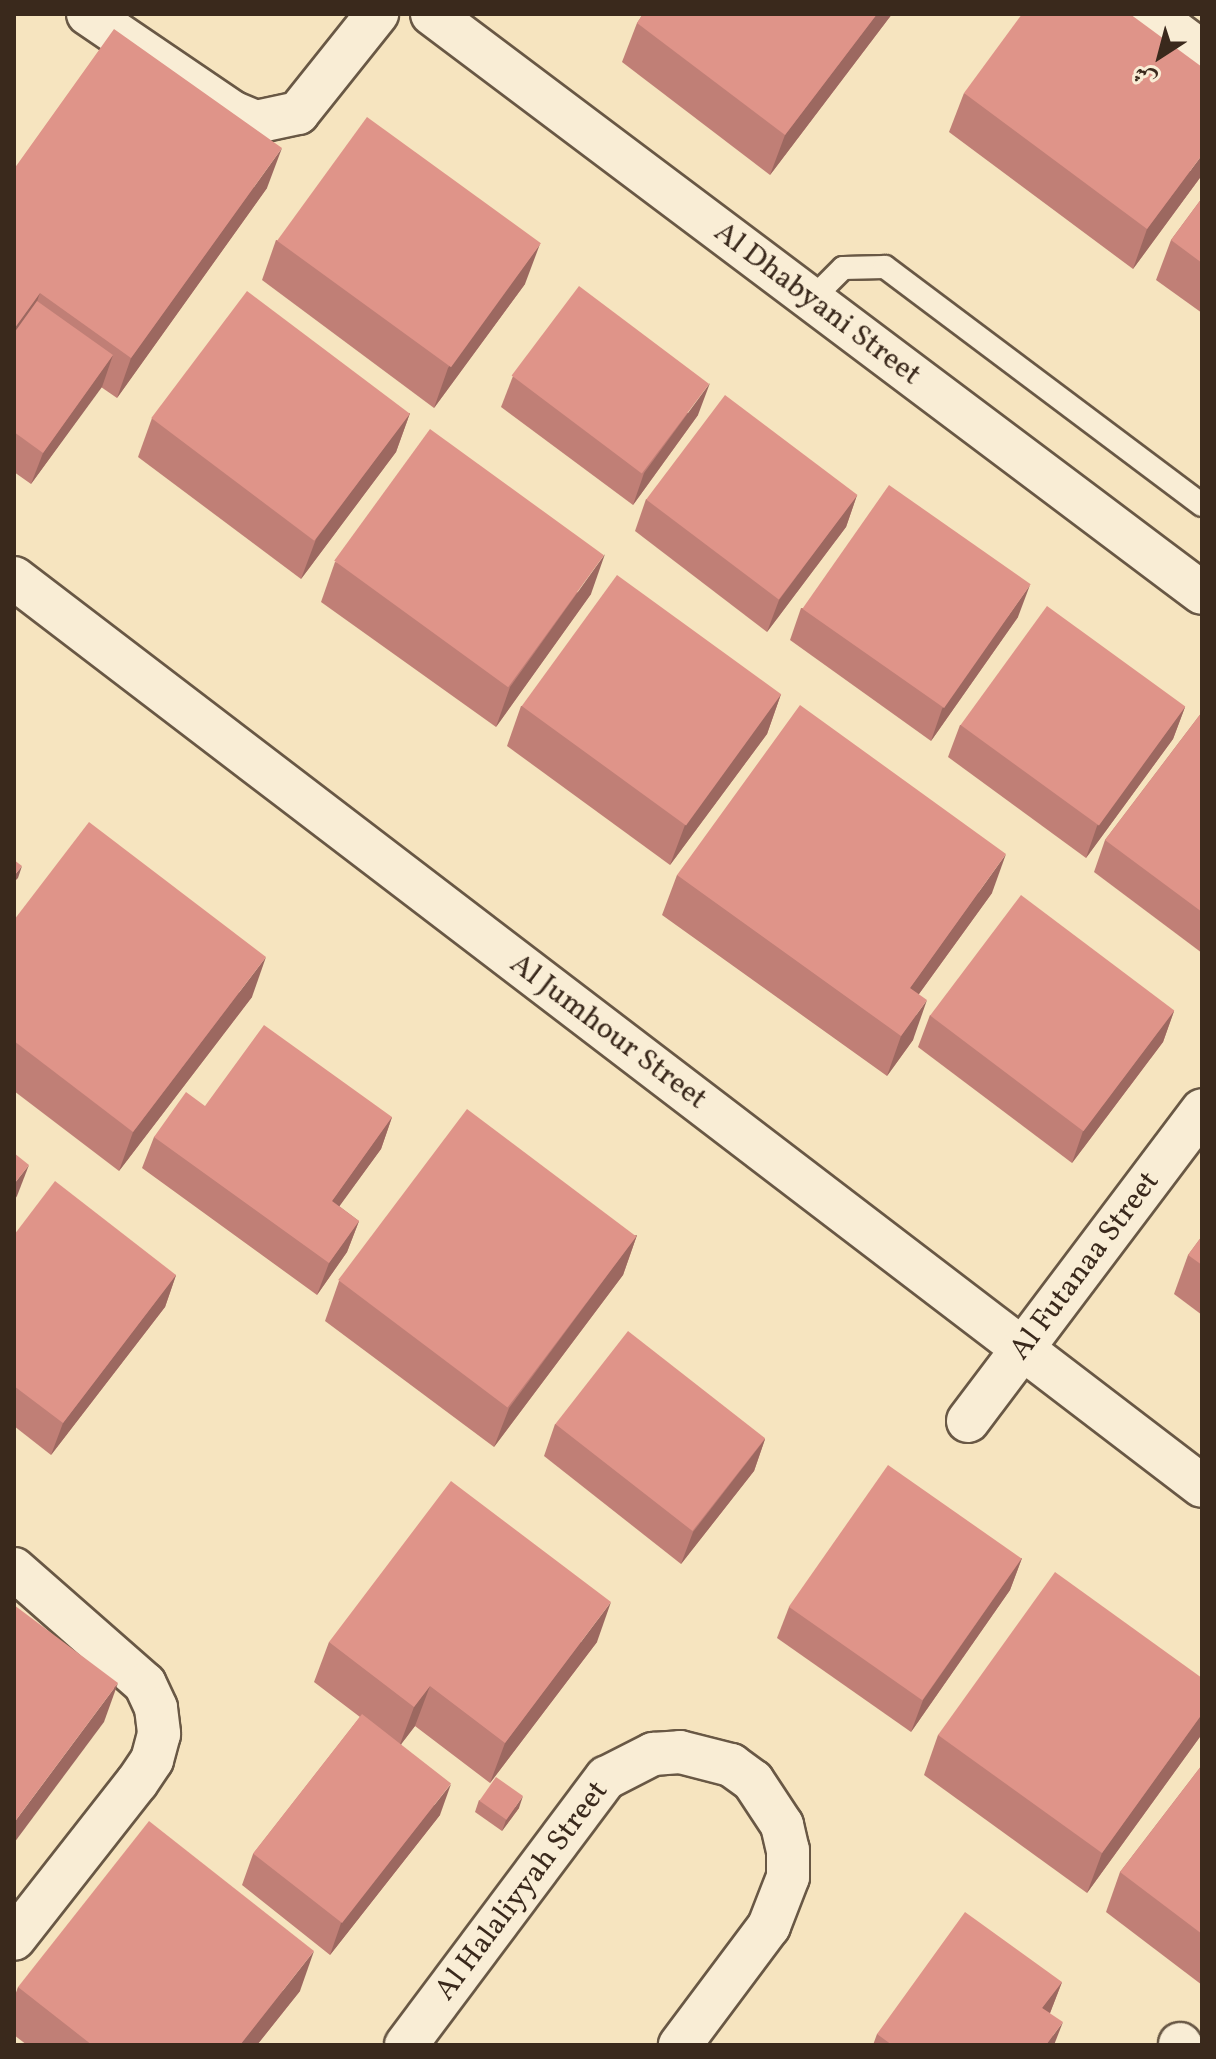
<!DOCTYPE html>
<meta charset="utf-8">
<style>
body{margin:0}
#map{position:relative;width:1216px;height:2059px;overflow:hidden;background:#f6e4bf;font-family:Vollkorn,Amiri,serif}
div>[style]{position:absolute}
.roads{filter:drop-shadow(2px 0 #695845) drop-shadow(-2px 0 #695845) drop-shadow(0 2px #695845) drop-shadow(0 -2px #695845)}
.service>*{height:22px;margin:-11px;padding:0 11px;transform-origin:11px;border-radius:11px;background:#f9edd5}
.minor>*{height:42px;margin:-21px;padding:0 21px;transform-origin:21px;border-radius:21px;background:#f9edd5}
.wall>*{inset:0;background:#c07f76}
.shaded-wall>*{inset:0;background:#9c6860}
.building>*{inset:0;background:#df9489;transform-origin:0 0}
span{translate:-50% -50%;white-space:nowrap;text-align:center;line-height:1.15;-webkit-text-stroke:6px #f9edd5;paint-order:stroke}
.street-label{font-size:30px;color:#3a291c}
.frame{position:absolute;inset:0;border:16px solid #3a291c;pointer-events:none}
.north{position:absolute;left:1120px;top:16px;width:80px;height:80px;-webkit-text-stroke:6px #f9edd5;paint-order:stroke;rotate:216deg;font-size:22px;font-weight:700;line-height:32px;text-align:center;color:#3a291c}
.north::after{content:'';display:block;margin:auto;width:28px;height:36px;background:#3a291c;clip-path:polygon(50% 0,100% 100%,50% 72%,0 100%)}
</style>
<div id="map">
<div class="roads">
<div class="service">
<i style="left:812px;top:299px;width:44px;rotate:-45deg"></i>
<i style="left:843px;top:268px;width:42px;rotate:-1.4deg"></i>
<i style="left:885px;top:267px;width:396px;rotate:36.9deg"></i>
</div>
<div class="minor">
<i style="left:88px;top:14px;width:174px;rotate:34.2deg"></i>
<i style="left:232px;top:112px;width:26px;rotate:23deg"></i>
<i style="left:256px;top:122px;width:43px;rotate:-12.1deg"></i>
<i style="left:298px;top:113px;width:127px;rotate:-51.4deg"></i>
<i style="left:432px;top:14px;width:963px;rotate:36.94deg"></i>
<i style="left:1151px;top:14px;width:64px;rotate:36.7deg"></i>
<i style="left:14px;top:578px;width:1495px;rotate:37.39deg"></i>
<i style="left:968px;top:1421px;width:389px;rotate:-53deg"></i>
<i style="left:14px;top:1569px;width:174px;rotate:41.3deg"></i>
<i style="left:145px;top:1684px;width:26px;rotate:65deg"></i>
<i style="left:156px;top:1708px;width:26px;rotate:83deg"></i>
<i style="left:159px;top:1734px;width:27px;rotate:105deg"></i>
<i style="left:152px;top:1760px;width:27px;rotate:124deg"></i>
<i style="left:137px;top:1782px;width:199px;rotate:128.1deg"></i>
<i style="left:1180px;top:2044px;width:1px;rotate:45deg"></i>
<i style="left:406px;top:2045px;width:334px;rotate:-53.2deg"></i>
<i style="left:606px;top:1778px;width:53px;rotate:-27.1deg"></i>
<i style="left:653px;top:1754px;width:27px;rotate:-4deg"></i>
<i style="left:680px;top:1752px;width:53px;rotate:14.3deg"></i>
<i style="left:731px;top:1765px;width:27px;rotate:36deg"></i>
<i style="left:753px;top:1781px;width:53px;rotate:56.6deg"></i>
<i style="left:782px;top:1825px;width:26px;rotate:77deg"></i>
<i style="left:788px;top:1850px;width:27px;rotate:90deg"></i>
<i style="left:788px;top:1877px;width:53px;rotate:111.2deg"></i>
<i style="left:769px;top:1926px;width:149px;rotate:126.8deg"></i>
</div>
</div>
<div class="wall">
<i style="clip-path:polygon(643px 14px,892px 14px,770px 175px,622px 62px,637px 23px)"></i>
<i style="clip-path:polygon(964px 93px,1202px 175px,1133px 269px,949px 132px)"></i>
<i style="clip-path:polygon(14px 169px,267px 188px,117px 398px,101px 387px,31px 484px,14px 472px)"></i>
<i style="clip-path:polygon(1202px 198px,1202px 313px,1156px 280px,1171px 240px)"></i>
<i style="clip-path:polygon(276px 240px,525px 284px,434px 408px,262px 280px)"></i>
<i style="clip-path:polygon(513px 376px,698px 415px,633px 505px,501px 407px)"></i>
<i style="clip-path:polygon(410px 413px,396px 452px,301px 579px,138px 457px,152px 418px)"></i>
<i style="clip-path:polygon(857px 495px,846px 527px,767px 632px,635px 531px,646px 499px)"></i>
<i style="clip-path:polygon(335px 562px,591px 594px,496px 727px,321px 602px)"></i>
<i style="clip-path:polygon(801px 608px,1018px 617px,931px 741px,790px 640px)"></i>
<i style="clip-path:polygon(781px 694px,767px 734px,670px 865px,507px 746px,521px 706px)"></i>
<i style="clip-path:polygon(1185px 707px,1173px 739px,1086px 858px,948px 757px,960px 725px)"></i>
<i style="clip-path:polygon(1202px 712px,1202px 953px,1094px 872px,1105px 840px)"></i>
<i style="clip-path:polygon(677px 875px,992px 893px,919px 994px,913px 1040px,887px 1076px,662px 915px)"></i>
<i style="clip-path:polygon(14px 920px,252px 997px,119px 1171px,14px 1091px)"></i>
<i style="clip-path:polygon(1174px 1011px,1163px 1042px,1072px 1163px,918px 1047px,930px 1015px)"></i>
<i style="clip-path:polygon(205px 1106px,392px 1117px,381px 1149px,339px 1206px,359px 1221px,347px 1252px,317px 1295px,142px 1168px,154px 1137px)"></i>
<i style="clip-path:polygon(14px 1235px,176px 1275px,165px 1307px,51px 1455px,14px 1426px)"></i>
<i style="clip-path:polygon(637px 1235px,623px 1275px,494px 1447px,325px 1321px,339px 1281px)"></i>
<i style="clip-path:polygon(1202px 1236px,1202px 1315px,1174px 1294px,1188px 1255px)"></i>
<i style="clip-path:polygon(555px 1424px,765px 1439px,754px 1471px,681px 1564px,544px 1456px)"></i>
<i style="clip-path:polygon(1022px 1558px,1010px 1590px,911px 1732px,777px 1638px,789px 1607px)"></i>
<i style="clip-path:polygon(329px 1642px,597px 1642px,490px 1783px,415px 1726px,401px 1744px,440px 1815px,330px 1955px,242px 1885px,253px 1854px,360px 1717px,314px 1682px)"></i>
<i style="clip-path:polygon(1202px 1678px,1202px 1734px,1087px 1893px,924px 1775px,938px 1735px)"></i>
<i style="clip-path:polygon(1202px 1765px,1202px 1985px,1106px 1912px,1120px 1872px)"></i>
<i style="clip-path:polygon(479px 1800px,519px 1808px,502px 1831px,475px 1812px)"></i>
<i style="clip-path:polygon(1062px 1982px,1050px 2013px,1054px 2045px,873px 2045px,877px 2034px)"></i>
<i style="clip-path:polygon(18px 1987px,300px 1991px,257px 2045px,27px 2045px,14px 2035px,14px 1998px)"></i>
</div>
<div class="shaded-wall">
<i style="clip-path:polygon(877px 14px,892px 14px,770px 175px,785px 135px)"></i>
<i style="clip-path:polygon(282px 148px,267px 188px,117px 398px,131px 358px)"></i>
<i style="clip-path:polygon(1202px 155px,1202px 175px,1133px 269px,1147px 229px)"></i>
<i style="clip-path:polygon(540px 244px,525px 284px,434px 408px,448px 368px)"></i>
<i style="clip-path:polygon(40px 293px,26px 332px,14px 349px,14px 329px)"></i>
<i style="clip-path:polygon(113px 355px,102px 387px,31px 484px,43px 453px)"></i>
<i style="clip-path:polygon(710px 383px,698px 415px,633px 505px,644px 473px)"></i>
<i style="clip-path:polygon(410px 413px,396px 452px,301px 579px,316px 539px)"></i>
<i style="clip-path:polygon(857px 495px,846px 527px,767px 632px,779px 600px)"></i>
<i style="clip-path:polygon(605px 554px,591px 594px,496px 727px,510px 687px)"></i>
<i style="clip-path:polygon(1030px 585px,1018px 617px,931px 741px,942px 709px)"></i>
<i style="clip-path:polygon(781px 694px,767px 734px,670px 865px,685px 825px)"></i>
<i style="clip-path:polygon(1185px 707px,1173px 739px,1086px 858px,1097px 826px)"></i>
<i style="clip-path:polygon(1006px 854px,992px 893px,895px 1027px,910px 988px)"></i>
<i style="clip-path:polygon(22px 866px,18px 878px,14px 882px,14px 876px)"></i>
<i style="clip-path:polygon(266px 957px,252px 997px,119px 1171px,133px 1132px)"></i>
<i style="clip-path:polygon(927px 1000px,913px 1040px,887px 1076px,901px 1036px)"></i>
<i style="clip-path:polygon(1174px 1011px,1163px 1042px,1072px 1163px,1083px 1131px)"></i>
<i style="clip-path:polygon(392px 1117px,381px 1149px,320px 1233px,332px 1201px)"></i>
<i style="clip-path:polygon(29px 1165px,17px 1196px,14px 1201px,14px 1184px)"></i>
<i style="clip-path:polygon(359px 1221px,347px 1252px,317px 1295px,329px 1263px)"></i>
<i style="clip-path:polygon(637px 1235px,623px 1275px,494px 1447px,509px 1408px)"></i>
<i style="clip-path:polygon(176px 1275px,165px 1307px,51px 1455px,63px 1423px)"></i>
<i style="clip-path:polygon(765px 1439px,754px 1471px,681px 1564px,693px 1532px)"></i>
<i style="clip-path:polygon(1022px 1558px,1010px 1590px,911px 1732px,923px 1700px)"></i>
<i style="clip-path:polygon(611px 1602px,597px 1642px,490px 1783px,505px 1743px)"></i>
<i style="clip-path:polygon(118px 1683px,104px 1722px,14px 1843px,14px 1826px,16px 1820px)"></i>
<i style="clip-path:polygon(430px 1686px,415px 1726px,399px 1747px,414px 1707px)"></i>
<i style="clip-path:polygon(1202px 1714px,1202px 1734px,1087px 1893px,1102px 1853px)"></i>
<i style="clip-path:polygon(451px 1784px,440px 1815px,330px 1955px,341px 1923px)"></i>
<i style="clip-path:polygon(523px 1796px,519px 1808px,502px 1831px,506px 1820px)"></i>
<i style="clip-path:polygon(314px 1951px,300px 1991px,257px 2045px,240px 2045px)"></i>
<i style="clip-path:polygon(1062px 1982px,1050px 2013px,1042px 2008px)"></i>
<i style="clip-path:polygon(1063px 2022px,1054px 2045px,1046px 2045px)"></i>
</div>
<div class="building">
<i style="clip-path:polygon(643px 14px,877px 14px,785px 135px,637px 23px)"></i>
<i style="clip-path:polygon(1022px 14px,1130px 14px,1202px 67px,1202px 155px,1147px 229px,964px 93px)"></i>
<i style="clip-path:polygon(114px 29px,282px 148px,131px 358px,40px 293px,14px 329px,14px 169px)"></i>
<i style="left:367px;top:117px;width:215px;height:153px;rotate:36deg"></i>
<i style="clip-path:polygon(1202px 198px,1202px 263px,1171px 240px)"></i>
<i style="left:579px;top:286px;width:163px;height:112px;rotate:37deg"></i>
<i style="left:247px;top:291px;width:204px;height:159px;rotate:37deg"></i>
<i style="clip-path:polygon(37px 301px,113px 355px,43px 453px,14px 432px,14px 333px)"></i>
<i style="left:725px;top:395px;width:166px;height:131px;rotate:37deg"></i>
<i style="left:430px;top:429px;width:215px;height:163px;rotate:36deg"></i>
<i style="left:889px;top:485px;width:173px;height:151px;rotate:35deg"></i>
<i style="left:617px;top:575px;width:203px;height:162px;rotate:36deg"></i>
<i style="left:1047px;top:606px;width:171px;height:147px;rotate:36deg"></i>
<i style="clip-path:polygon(800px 705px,1006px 854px,910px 988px,927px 1000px,901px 1036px,677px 875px)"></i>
<i style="clip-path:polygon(1202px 712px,1202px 912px,1105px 840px)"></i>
<i style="clip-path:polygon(89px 822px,266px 957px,133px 1132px,14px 1041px,14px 920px)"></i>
<i style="clip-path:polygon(14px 860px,22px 866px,14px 876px)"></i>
<i style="left:1021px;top:895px;width:192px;height:151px;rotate:37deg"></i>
<i style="clip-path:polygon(264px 1025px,392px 1117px,332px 1201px,359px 1221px,329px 1263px,154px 1137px,186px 1092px,205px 1106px)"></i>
<i style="left:467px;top:1109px;width:212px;height:214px;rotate:37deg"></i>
<i style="clip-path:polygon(14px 1153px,29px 1165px,14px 1184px)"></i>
<i style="clip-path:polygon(55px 1181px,176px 1275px,63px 1423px,14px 1386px,14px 1235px)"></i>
<i style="clip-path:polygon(1202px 1236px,1202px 1265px,1188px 1255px)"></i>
<i style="left:628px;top:1331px;width:174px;height:118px;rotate:38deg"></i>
<i style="left:888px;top:1465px;width:163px;height:173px;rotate:35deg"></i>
<i style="clip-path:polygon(451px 1481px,611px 1602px,505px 1743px,430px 1686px,414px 1707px,329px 1642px)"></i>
<i style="clip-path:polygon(1055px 1572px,1202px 1678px,1202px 1714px,1102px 1853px,938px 1735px)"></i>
<i style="clip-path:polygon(14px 1605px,118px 1683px,16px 1820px,14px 1818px)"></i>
<i style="left:362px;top:1714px;width:113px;height:177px;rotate:38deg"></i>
<i style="clip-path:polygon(1202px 1765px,1202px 1934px,1120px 1872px)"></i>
<i style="left:496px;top:1777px;width:33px;height:29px;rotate:35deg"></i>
<i style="clip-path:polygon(149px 1821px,314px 1951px,240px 2045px,92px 2045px,18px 1987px)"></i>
<i style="clip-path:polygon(965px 1912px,1062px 1982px,1042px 2008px,1063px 2022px,1046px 2045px,892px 2045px,877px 2034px)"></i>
</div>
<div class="street-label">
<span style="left:817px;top:304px;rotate:37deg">Al Dhabyani Street</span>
<span style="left:608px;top:1032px;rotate:37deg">Al Jumhour Street</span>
<span style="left:1085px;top:1266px;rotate:-53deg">Al Futanaa Street</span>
<span style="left:522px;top:1891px;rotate:-53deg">Al Halaliyyah Street</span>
</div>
<div class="frame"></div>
<div class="north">ش</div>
</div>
